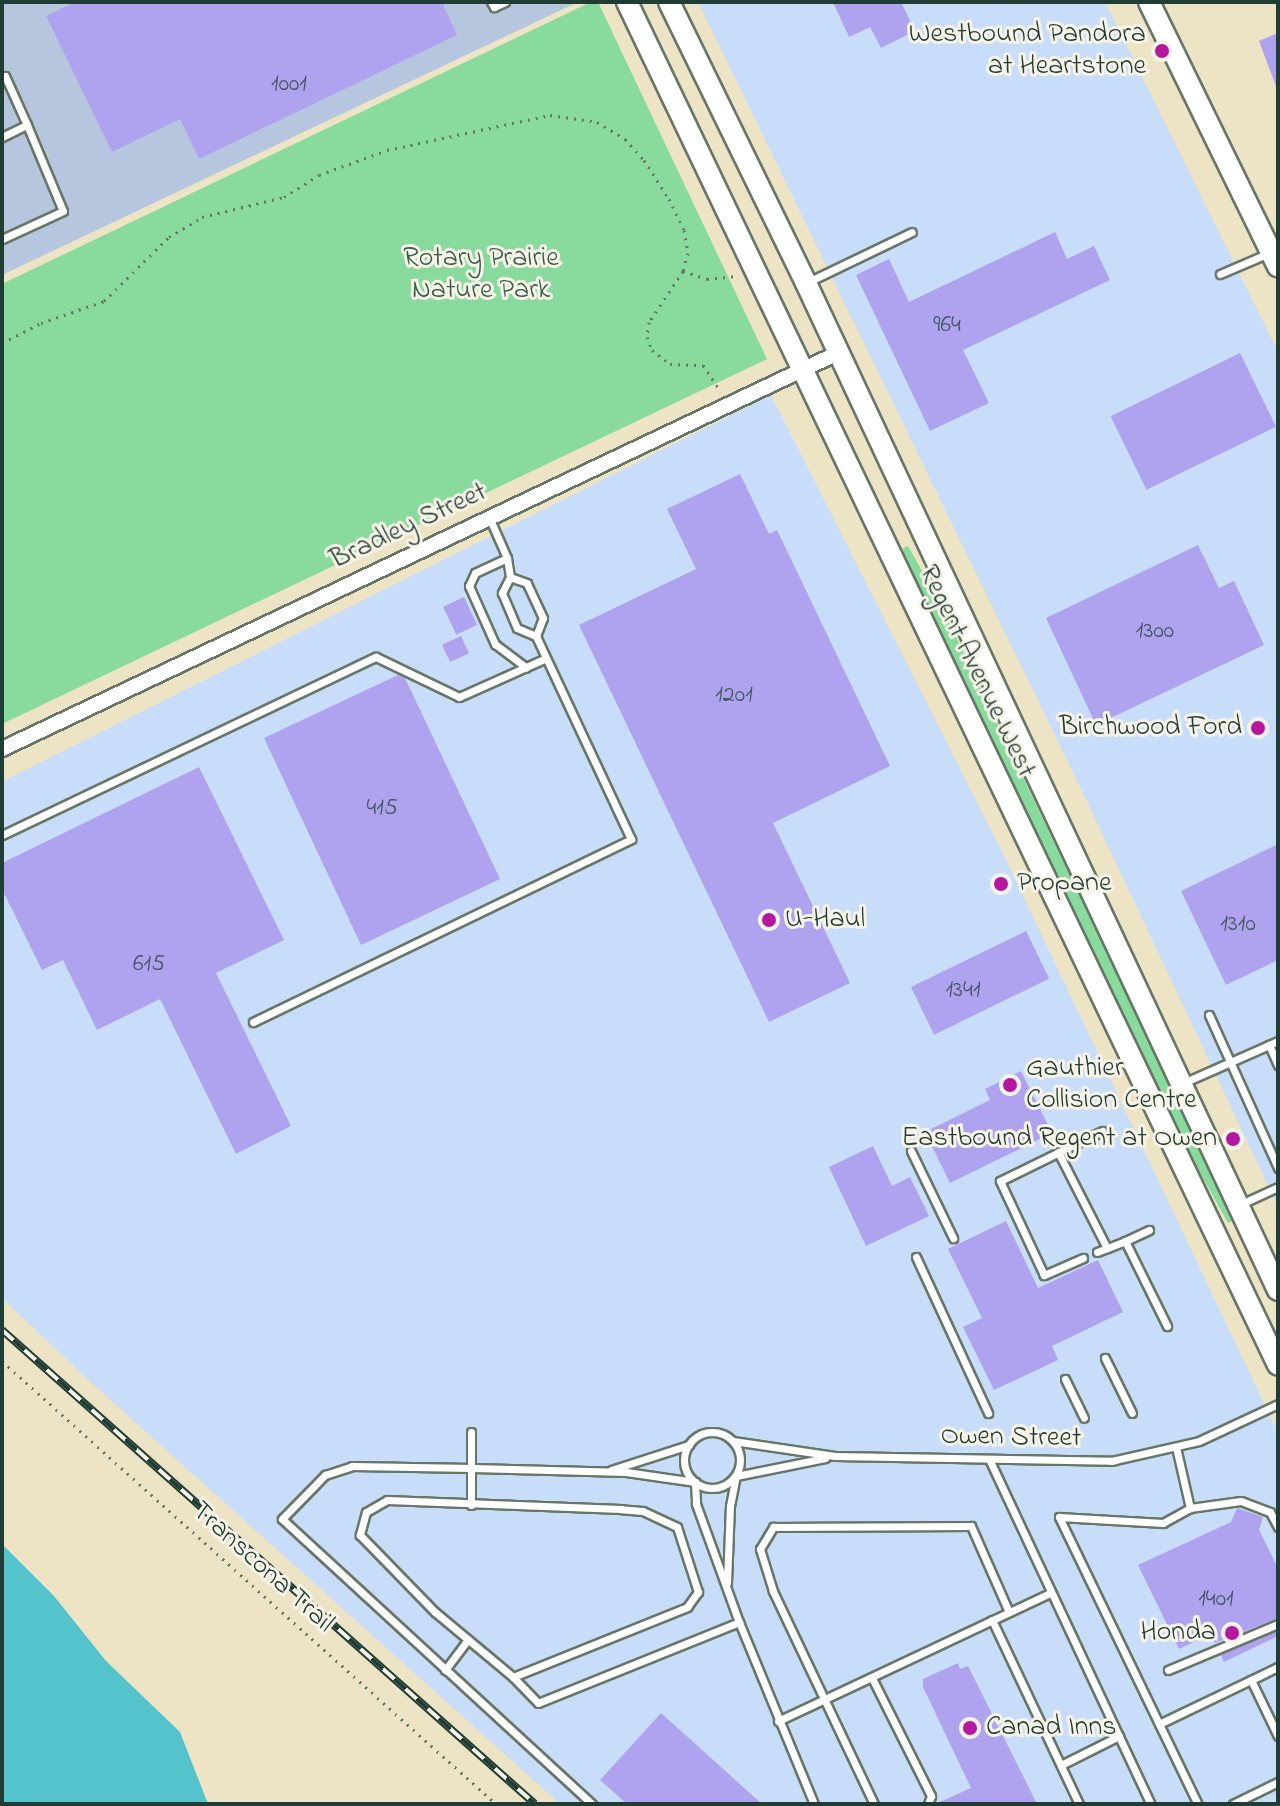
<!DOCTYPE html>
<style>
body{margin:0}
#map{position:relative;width:1280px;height:1806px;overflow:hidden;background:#ede3c5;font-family:"Indie Flower",sans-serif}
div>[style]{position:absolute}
.built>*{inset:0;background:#c8ddf9}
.industrial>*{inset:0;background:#b6c6de}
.green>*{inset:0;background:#88db9d}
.water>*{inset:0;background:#55c3cb}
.building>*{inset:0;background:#afa3ef;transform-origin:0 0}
.path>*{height:3px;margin-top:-1.5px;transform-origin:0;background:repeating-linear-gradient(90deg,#677767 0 2px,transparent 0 8px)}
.roads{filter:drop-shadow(2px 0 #677767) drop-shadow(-2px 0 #677767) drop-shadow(0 2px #677767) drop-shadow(0 -2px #677767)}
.lane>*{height:7px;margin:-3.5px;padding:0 3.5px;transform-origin:3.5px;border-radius:3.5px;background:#fff}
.lane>.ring{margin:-3.5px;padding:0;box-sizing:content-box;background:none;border:7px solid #fff;border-radius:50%}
.street>*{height:14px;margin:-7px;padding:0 7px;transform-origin:7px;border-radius:7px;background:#fff}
.secondary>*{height:20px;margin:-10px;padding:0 10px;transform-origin:10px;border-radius:10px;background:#fff}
.rail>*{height:8px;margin-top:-4px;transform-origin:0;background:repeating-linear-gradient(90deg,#f7f3e8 0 15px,#1f3d34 0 30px);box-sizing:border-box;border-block:2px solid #1f3d34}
.dots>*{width:22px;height:22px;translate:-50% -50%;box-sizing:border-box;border:4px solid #f7f3e8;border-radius:50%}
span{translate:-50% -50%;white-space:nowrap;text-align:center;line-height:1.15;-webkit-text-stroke:6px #f7f3e8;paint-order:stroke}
.number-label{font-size:24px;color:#435663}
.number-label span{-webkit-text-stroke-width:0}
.poi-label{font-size:28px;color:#1f3d34}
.right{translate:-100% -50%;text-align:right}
.left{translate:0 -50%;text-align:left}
.park-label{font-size:28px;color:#345d49}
.street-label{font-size:28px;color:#1f3d34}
.frame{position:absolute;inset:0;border:4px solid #1f3d34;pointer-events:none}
</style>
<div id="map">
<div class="built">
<i style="clip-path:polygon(698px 2px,1105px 2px,1278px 352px,1278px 1207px,1083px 793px)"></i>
<i style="clip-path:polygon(771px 395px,1007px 862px,1278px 1433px,1278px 1804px,560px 1804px,86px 1378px,2px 1298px,2px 782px)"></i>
</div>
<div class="industrial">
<i style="clip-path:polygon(2px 2px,578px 2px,2px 275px)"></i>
</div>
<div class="green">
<i style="clip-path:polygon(591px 2px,598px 2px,767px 359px,2px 724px,2px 284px)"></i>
<i style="clip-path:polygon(908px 546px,939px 601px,1234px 1220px,1228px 1223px,1183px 1142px,904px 555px,903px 548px)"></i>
</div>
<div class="water">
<i style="clip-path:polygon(2px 1544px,54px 1596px,106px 1661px,180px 1732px,208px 1804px,2px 1804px)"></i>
</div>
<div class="building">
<i style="clip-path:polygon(75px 2px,442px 2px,457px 35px,199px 159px,180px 119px,112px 152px,46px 16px)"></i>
<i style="clip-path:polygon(833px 2px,901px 2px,915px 31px,881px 48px,870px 27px,849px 37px)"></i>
<i style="clip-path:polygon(1278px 33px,1278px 89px,1277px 89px,1259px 41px)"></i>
<i style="clip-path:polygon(1055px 232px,1067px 259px,1094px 246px,1110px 280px,963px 350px,989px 403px,930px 431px,856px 275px,889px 259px,909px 302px)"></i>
<i style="left:1240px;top:353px;width:82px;height:144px;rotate:64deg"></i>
<i style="clip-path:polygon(740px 474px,769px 534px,777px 530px,890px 766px,773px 823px,850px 983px,769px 1022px,579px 625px,696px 569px,667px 509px)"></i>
<i style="clip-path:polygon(1198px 545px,1219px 588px,1234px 581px,1264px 645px,1096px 725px,1046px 618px)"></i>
<i style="left:464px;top:597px;width:31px;height:23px;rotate:65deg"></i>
<i style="left:461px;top:636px;width:19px;height:21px;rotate:65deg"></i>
<i style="clip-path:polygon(398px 675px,405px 678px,500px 879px,361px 945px,264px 738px)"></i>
<i style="clip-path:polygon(199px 767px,284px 940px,216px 973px,291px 1126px,236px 1154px,160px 999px,97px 1030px,63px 960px,42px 970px,2px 889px,2px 863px)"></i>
<i style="clip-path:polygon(1278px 844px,1278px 960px,1226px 985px,1181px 891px)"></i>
<i style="left:1026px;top:931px;width:53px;height:128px;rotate:64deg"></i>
<i style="clip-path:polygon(1021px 1071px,1052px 1133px,950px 1183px,925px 1132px,990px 1100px,985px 1089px)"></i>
<i style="clip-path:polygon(873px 1146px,892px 1186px,910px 1177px,929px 1216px,866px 1246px,829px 1167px)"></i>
<i style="clip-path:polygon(1006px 1221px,1038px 1288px,1098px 1260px,1123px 1312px,1052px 1346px,1058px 1360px,994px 1390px,963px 1327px,982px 1318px,948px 1249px)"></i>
<i style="clip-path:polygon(1237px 1508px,1263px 1517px,1259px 1530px,1278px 1568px,1278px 1618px,1215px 1643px,1210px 1634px,1179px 1649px,1138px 1565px,1231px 1522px)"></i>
<i style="clip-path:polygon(1278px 1631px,1278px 1636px,1224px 1662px,1221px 1655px)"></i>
<i style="clip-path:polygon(958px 1663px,960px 1669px,968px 1666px,1037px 1804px,935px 1804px,971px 1788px,923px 1687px,923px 1679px)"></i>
<i style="clip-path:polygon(661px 1713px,762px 1804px,627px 1804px,600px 1780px)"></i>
</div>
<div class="path">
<i style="left:683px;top:271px;width:25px;rotate:18deg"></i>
<i style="left:707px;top:279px;width:29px;rotate:-6deg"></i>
<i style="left:2px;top:343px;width:44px;rotate:-27.1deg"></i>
<i style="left:41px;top:323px;width:67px;rotate:-19.2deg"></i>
<i style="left:104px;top:301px;width:91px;rotate:-44.6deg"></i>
<i style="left:169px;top:237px;width:39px;rotate:-31deg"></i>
<i style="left:202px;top:217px;width:84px;rotate:-13.7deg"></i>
<i style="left:284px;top:197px;width:41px;rotate:-32.2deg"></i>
<i style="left:319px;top:175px;width:72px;rotate:-20.2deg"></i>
<i style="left:387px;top:150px;width:167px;rotate:-12.1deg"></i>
<i style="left:550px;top:115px;width:48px;rotate:8.5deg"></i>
<i style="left:597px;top:122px;width:33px;rotate:31deg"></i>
<i style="left:625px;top:139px;width:28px;rotate:48deg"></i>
<i style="left:644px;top:160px;width:46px;rotate:57.3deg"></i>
<i style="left:669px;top:199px;width:34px;rotate:64deg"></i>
<i style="left:684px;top:230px;width:23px;rotate:80deg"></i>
<i style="left:688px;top:253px;width:19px;rotate:106deg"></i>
<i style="left:683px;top:271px;width:61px;rotate:123.7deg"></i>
<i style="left:649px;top:322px;width:15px;rotate:98deg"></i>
<i style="left:647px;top:337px;width:14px;rotate:69deg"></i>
<i style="left:652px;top:350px;width:23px;rotate:38deg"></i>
<i style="left:670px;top:364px;width:33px;rotate:2deg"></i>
<i style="left:703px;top:365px;width:32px;rotate:56deg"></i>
<i style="left:2px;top:1361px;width:664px;rotate:41.88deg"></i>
</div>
<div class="roads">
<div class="lane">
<i style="left:491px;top:2px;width:6px;rotate:59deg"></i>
<i style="left:494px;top:7px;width:12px;rotate:-24deg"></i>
<i style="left:2px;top:77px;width:3px;rotate:-18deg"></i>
<i style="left:5px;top:76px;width:54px;rotate:65.8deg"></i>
<i style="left:27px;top:125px;width:93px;rotate:67.3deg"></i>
<i style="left:63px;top:211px;width:67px;rotate:155.3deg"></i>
<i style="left:2px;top:137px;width:28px;rotate:-26deg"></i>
<i style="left:1220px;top:274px;width:53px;rotate:-23.2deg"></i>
<i style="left:808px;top:282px;width:115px;rotate:-25.7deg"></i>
<i style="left:489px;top:517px;width:45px;rotate:66.3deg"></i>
<i style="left:507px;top:558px;width:19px;rotate:81deg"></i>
<i style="left:510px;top:577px;width:18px;rotate:117deg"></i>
<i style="left:502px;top:593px;width:38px;rotate:67deg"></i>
<i style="left:517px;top:628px;width:21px;rotate:23deg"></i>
<i style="left:536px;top:636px;width:19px;rotate:-69deg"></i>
<i style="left:543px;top:618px;width:38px;rotate:-115deg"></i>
<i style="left:527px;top:583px;width:18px;rotate:-161deg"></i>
<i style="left:507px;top:558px;width:35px;rotate:155deg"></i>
<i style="left:475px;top:573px;width:14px;rotate:115deg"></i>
<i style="left:469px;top:586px;width:64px;rotate:65.9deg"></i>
<i style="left:495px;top:644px;width:39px;rotate:37deg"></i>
<i style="left:2px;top:835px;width:414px;rotate:-25.5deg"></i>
<i style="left:376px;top:657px;width:92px;rotate:25.7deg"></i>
<i style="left:459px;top:697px;width:95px;rotate:-24.1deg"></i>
<i style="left:1209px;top:1015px;width:168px;rotate:65.7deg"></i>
<i style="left:253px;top:1022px;width:420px;rotate:-25.8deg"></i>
<i style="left:631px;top:839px;width:224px;rotate:-115.1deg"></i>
<i style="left:1278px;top:1041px;width:10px;rotate:156deg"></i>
<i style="left:1269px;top:1045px;width:22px;rotate:66deg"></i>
<i style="left:1183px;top:1083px;width:94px;rotate:-23.8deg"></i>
<i style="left:911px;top:1151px;width:97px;rotate:64.2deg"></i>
<i style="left:1058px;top:1152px;width:108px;rotate:63deg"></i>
<i style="left:1241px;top:1204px;width:41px;rotate:-24.7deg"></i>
<i style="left:1149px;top:1230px;width:26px;rotate:155deg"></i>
<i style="left:1125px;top:1241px;width:95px;rotate:63.7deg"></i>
<i style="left:1097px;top:1252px;width:30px;rotate:-21deg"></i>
<i style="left:916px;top:1257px;width:172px;rotate:65.2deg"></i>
<i style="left:1083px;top:1258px;width:43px;rotate:156.4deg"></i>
<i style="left:1044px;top:1275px;width:104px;rotate:-115.1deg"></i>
<i style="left:1000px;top:1181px;width:114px;rotate:-26.1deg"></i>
<i style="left:1105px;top:1358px;width:61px;rotate:63.9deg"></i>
<i style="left:1065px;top:1379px;width:43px;rotate:64deg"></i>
<i class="ring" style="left:684px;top:1432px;width:49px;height:49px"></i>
<i style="left:733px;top:1441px;width:103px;rotate:8.4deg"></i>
<i style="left:835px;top:1456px;width:276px;rotate:1deg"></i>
<i style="left:1111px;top:1461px;width:90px;rotate:-12.8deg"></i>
<i style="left:1199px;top:1441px;width:87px;rotate:-25.1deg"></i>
<i style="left:1176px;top:1447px;width:63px;rotate:77.1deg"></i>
<i style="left:1190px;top:1508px;width:31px;rotate:151deg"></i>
<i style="left:1163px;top:1523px;width:104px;rotate:-176.7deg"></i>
<i style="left:1059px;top:1517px;width:319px;rotate:64.2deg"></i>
<i style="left:990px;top:1461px;width:379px;rotate:64.9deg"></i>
<i style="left:611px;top:1470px;width:82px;rotate:-17.8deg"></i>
<i style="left:471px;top:1505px;width:73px;rotate:-90deg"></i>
<i style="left:1190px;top:1508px;width:51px;rotate:-7.8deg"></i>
<i style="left:1241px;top:1501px;width:31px;rotate:21deg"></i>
<i style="left:1270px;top:1512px;width:17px;rotate:62deg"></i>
<i style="left:727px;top:1583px;width:77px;rotate:-87.8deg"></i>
<i style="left:730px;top:1506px;width:31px;rotate:-79deg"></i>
<i style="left:736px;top:1476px;width:91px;rotate:-11.4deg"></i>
<i style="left:992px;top:1620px;width:204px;rotate:64.7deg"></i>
<i style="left:445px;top:1670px;width:38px;rotate:-53deg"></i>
<i style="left:1168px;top:1670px;width:119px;rotate:-22.7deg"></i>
<i style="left:513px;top:1677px;width:188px;rotate:-21.9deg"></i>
<i style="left:687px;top:1607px;width:19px;rotate:-54deg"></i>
<i style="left:698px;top:1592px;width:68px;rotate:-107.9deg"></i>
<i style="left:677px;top:1527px;width:38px;rotate:-155deg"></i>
<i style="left:642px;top:1511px;width:21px;rotate:-175deg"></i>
<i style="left:621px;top:1509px;width:234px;rotate:-177.8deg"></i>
<i style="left:387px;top:1500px;width:24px;rotate:150deg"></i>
<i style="left:366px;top:1512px;width:24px;rotate:105deg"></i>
<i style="left:360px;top:1535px;width:107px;rotate:45.8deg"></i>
<i style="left:435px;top:1612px;width:102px;rotate:39.8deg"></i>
<i style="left:513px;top:1677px;width:36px;rotate:46deg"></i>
<i style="left:538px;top:1703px;width:217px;rotate:-21.9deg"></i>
<i style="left:872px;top:1678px;width:132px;rotate:63.4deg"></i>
<i style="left:931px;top:1796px;width:9px;rotate:111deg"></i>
<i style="left:1251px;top:1680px;width:30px;rotate:-26deg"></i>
<i style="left:778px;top:1721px;width:301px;rotate:-25.2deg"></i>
<i style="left:1159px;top:1724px;width:102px;rotate:-25.6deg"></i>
<i style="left:1251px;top:1680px;width:62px;rotate:64.3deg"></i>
<i style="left:1061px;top:1765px;width:65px;rotate:-26.6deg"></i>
<i style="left:592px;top:1804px;width:421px;rotate:-137.4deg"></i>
<i style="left:282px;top:1519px;width:62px;rotate:-45.7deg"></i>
<i style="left:325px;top:1475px;width:28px;rotate:-18deg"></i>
<i style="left:352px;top:1466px;width:121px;rotate:0.9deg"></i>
<i style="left:473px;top:1468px;width:153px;rotate:1.5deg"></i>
<i style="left:626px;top:1472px;width:70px;rotate:8.2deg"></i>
<i style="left:695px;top:1482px;width:22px;rotate:87deg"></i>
<i style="left:696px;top:1504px;width:126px;rotate:70deg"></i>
<i style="left:739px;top:1622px;width:197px;rotate:67.6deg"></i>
<i style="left:874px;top:1804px;width:236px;rotate:-115.4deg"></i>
<i style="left:773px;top:1591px;width:44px;rotate:-107.2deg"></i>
<i style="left:760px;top:1549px;width:26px;rotate:-59deg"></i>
<i style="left:773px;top:1527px;width:198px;rotate:-0.3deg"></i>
<i style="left:971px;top:1526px;width:94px;rotate:66.2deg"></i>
<i style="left:1233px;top:1804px;width:50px;rotate:-26.1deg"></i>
</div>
<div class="street">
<i style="left:2px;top:749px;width:925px;rotate:-25.35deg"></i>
</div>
<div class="secondary">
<i style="left:627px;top:2px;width:1510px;rotate:64.47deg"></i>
<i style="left:669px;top:2px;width:313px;rotate:64deg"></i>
<i style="left:806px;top:283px;width:1112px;rotate:64.89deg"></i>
<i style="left:1149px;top:2px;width:294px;rotate:64deg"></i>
</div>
</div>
<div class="rail">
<i style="left:2px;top:1330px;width:713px;rotate:41.65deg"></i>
</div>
<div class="dots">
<i style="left:1162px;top:51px;background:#b5179e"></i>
<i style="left:1258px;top:728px;background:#b5179e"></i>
<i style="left:1001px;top:884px;background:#b5179e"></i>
<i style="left:769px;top:920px;background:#b5179e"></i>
<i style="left:1010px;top:1085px;background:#b5179e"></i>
<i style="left:1233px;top:1139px;background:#b5179e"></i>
<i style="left:1232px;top:1633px;background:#b5179e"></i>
<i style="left:970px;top:1728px;background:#b5179e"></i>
</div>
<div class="number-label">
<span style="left:289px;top:85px">1001</span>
<span style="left:947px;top:326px">964</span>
<span style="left:1155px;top:632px">1300</span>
<span style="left:734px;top:696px">1201</span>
<span style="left:382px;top:809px">415</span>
<span style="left:1238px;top:925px">1310</span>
<span style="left:149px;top:965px">615</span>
<span style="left:963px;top:991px">1341</span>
<span style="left:1216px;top:1600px">1401</span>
</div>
<div class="poi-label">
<span class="right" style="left:1146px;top:51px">Westbound Pandora<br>at Heartstone</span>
<span class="right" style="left:1242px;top:728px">Birchwood Ford</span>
<span class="left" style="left:1017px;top:884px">Propane</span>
<span class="left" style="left:785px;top:920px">U-Haul</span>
<span class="left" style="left:1026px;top:1085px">Gauthier<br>Collision Centre</span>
<span class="right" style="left:1217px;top:1139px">Eastbound Regent at Owen</span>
<span class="right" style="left:1216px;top:1633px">Honda</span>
<span class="left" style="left:986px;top:1728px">Canad Inns</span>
</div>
<div class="park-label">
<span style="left:481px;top:275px">Rotary Prairie<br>Nature Park</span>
</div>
<div class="street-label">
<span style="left:409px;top:527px;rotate:-25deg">Bradley Street</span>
<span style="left:976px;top:672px;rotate:64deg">Regent Avenue West</span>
<span style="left:1011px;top:1438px;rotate:1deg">Owen Street</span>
<span style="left:262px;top:1568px;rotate:42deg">Transcona Trail</span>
</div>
<div class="frame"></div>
</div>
